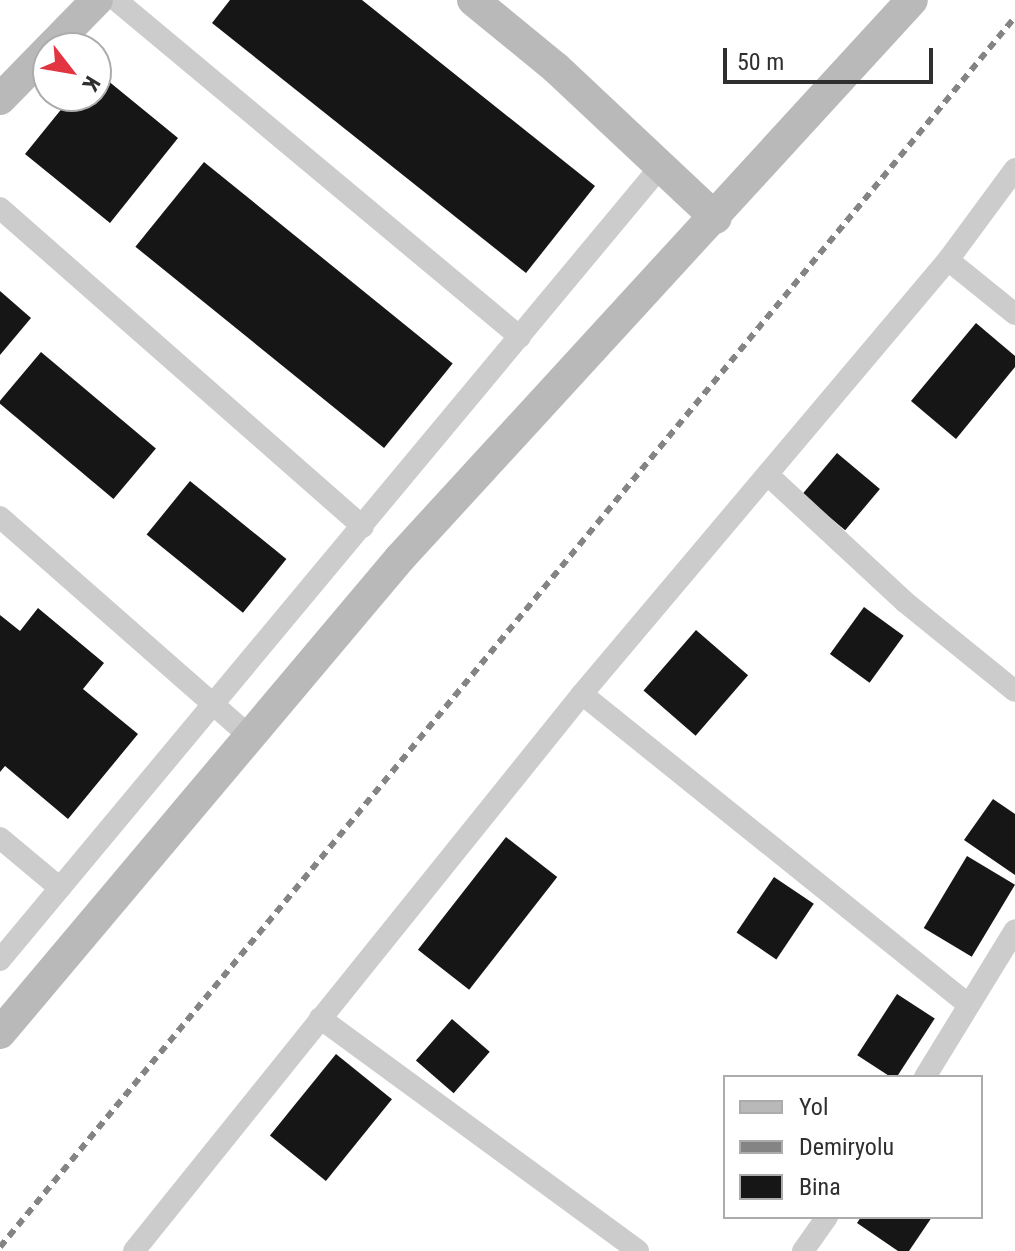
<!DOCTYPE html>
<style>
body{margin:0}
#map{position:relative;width:1015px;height:1251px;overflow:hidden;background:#fff;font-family:"Roboto Condensed",sans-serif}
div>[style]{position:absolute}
.building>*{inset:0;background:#161616;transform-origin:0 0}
.street>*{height:22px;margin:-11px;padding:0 11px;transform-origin:11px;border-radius:11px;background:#ccc}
.secondary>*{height:32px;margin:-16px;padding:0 16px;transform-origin:16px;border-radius:16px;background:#b9b9b9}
.rail>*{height:6px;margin-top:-3px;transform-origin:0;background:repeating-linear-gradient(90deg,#848484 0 8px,transparent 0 14px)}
span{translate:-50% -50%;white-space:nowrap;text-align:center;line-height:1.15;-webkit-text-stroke:8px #fff;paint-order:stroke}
.legend{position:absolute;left:723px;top:1075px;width:260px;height:144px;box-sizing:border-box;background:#fff;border:2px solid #acacac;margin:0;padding:10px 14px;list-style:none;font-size:24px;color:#2f2f2f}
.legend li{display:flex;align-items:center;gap:16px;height:40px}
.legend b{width:40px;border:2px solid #acacac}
.north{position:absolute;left:32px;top:32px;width:80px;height:80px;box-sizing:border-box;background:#fff;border:2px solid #acacac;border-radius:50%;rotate:121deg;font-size:22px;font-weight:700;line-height:32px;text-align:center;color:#2f2f2f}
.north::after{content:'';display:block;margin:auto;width:28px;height:36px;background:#e33442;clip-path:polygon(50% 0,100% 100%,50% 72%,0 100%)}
.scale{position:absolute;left:723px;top:48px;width:210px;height:36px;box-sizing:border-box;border:4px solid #2f2f2f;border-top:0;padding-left:10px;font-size:24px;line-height:28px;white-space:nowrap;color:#2f2f2f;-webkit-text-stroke:6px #fff;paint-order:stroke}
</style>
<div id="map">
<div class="building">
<i style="clip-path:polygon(230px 0,362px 0,595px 186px,526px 273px,212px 23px)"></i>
<i style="clip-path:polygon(96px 71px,178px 138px,110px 223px,25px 154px,72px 96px,96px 96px)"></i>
<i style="left:204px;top:162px;width:320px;height:109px;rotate:39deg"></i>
<i style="clip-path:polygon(0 291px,31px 318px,0 355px)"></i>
<i style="clip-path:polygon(976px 323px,1015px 356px,1015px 367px,956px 439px,911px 401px)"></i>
<i style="left:41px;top:352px;width:150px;height:66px;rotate:40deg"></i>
<i style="left:837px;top:453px;width:56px;height:54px;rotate:40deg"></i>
<i style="left:190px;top:481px;width:124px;height:69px;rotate:39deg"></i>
<i style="left:864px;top:607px;width:49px;height:58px;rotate:36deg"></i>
<i style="clip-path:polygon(38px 608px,104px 663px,83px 689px,138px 734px,68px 819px,5px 766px,0 772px,0 615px,20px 631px)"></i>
<i style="left:696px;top:630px;width:69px;height:80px;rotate:41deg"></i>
<i style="clip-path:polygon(993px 799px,1015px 814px,1015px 875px,964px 840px)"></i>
<i style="left:506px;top:837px;width:65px;height:143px;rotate:38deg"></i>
<i style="left:967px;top:856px;width:56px;height:84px;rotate:31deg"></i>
<i style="left:774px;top:877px;width:48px;height:67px;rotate:34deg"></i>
<i style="left:897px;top:994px;width:45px;height:73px;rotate:33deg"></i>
<i style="left:452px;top:1019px;width:50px;height:55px;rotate:41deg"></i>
<i style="left:336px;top:1054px;width:72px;height:105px;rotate:39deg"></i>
<i style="clip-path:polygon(861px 1217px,932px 1217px,909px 1251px,898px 1251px,857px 1223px)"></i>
</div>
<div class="street">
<i style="left:116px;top:0;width:526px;rotate:39.83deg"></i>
<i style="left:0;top:208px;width:483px;rotate:41.3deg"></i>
<i style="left:948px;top:260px;width:86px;rotate:38.9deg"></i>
<i style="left:768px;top:475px;width:187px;rotate:42.8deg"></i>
<i style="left:905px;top:602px;width:141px;rotate:39deg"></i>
<i style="left:0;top:517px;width:333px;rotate:41.3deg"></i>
<i style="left:582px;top:694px;width:496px;rotate:38.8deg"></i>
<i style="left:0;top:838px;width:78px;rotate:39.8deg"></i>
<i style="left:0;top:960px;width:1033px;rotate:-50.22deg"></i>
<i style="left:320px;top:1018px;width:394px;rotate:36.2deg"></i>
<i style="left:925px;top:1077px;width:172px;rotate:-58.5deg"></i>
<i style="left:134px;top:1251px;width:715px;rotate:-51.19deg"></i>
<i style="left:582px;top:694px;width:568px;rotate:-49.86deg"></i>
<i style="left:948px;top:260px;width:113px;rotate:-53.6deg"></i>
<i style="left:803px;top:1251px;width:42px;rotate:-54.8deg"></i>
</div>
<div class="secondary">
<i style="left:473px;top:0;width:107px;rotate:39.3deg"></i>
<i style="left:556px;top:68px;width:219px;rotate:43.2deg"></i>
<i style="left:50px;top:48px;width:67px;rotate:-45.6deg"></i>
<i style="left:0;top:99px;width:69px;rotate:-45.6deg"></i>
<i style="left:0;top:1033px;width:621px;rotate:-49.9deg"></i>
<i style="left:400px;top:558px;width:757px;rotate:-47.46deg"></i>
</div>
<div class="rail">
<i style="left:0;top:1247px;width:1595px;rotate:-50.47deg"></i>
</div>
<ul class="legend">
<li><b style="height:10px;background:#b9b9b9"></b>Yol</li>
<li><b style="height:10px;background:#848484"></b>Demiryolu</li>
<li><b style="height:22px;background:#161616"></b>Bina</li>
</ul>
<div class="north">K</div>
<div class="scale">50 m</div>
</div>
